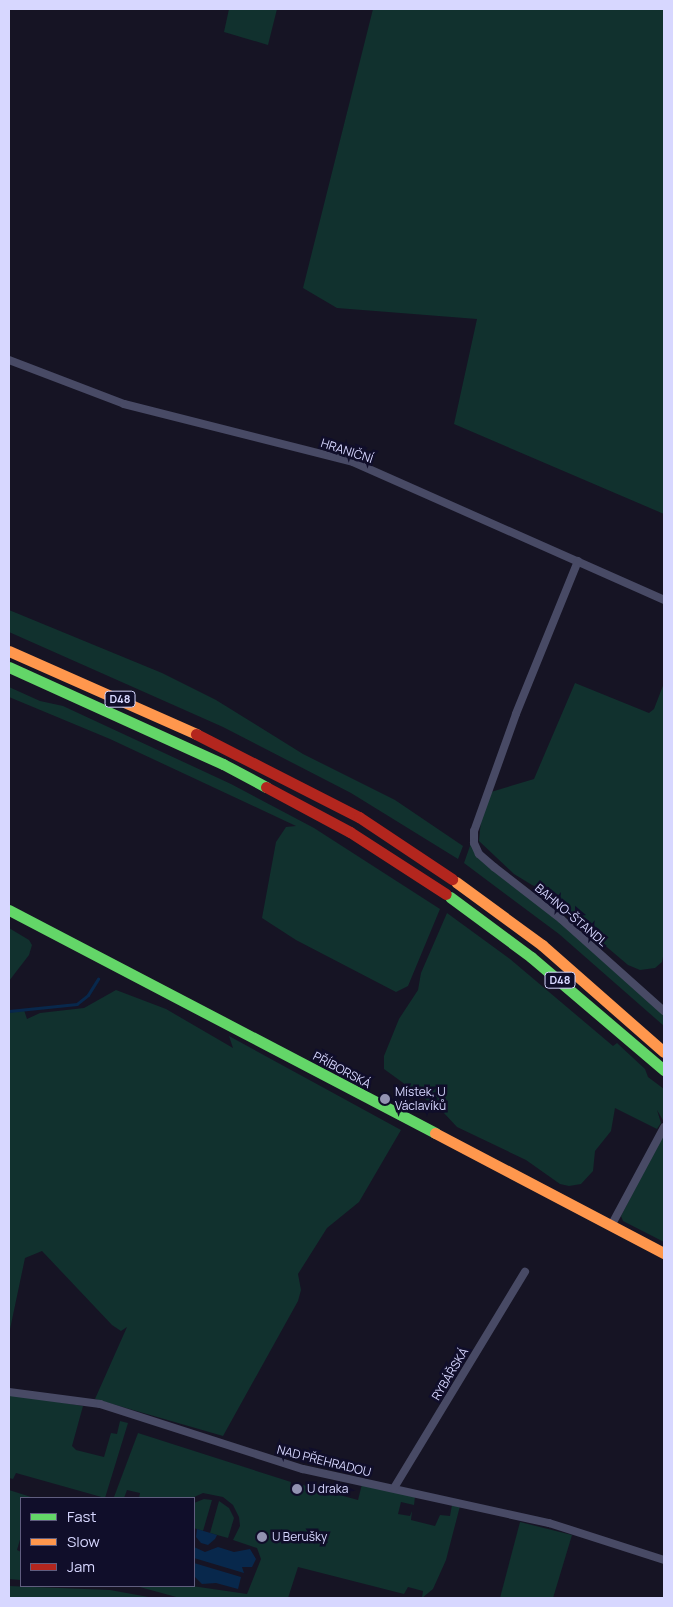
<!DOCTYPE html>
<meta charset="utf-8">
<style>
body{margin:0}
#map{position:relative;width:673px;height:1607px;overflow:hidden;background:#161424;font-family:Manrope,sans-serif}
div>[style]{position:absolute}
.green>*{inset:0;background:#11312e}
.water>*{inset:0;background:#08284c}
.stream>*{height:2.5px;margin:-1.25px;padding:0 1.25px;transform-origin:1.25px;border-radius:1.25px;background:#08284c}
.street>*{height:8px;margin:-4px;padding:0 4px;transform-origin:4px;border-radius:4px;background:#484a65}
.fast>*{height:11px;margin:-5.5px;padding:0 5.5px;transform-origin:5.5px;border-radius:5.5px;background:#63d668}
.slow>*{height:11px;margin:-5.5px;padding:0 5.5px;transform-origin:5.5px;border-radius:5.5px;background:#ff974d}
.jam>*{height:11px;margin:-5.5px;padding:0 5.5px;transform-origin:5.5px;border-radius:5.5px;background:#b3261e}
.dots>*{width:14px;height:14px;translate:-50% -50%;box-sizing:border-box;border:2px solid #100e2a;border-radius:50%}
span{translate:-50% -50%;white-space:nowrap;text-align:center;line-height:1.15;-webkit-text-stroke:5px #100e2a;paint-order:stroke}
.shield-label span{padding:1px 4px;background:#100e2a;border:1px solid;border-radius:4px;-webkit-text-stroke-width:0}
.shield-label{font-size:11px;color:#d7d7ff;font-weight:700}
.street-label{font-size:12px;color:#d7d7ff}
.poi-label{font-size:12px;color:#d7d7ff}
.left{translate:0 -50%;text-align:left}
.frame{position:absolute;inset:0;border:10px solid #d7d7ff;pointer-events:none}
.legend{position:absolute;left:20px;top:1497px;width:175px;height:90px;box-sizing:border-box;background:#100e2a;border:1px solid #605e7f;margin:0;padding:6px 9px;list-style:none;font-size:15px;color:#d7d7ff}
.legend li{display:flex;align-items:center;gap:10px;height:25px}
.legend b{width:25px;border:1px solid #605e7f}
</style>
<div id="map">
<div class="green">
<i style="clip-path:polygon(229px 9px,277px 9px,268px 45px,224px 32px)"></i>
<i style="clip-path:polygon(373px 9px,664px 9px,664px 514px,454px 424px,477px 319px,337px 308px,303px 288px)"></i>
<i style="clip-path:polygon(9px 610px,162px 673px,216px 700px,303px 754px,395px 800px,463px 846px,458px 859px,351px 793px,223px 727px,9px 632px)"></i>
<i style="clip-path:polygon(575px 683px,649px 713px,654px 709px,664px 683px,664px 951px,662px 962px,655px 968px,640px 970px,628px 965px,575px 920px,559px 896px,532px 885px,514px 874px,479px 841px,481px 820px,491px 792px,534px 779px)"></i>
<i style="clip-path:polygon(9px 687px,40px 701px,63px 706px,231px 784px,314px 828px,440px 909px,408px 986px,396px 992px,296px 940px,262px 918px,276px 842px,286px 827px,296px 826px,110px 739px,9px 697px)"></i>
<i style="clip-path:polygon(471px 843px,659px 1010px,664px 1015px,664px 1026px,559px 934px,464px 863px)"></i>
<i style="clip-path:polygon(447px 913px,510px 959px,613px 1046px,617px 1043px,645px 1069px,648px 1077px,664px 1089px,664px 1122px,657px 1110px,661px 1123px,657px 1129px,615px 1108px,611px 1131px,595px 1151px,593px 1171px,581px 1184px,569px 1186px,560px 1184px,526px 1160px,457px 1127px,443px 1112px,384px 1069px,384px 1056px,399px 1019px,418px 990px,421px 973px)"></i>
<i style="clip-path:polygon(9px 928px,29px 940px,32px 945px,29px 955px,9px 981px)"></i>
<i style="clip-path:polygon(116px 990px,166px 1009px,233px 1048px,229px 1036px,401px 1130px,359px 1202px,327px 1228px,298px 1274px,301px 1290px,298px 1301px,223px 1436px,95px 1399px,127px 1327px,121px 1331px,112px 1325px,42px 1251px,25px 1258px,9px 1334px,9px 1013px,24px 1010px,27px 1019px,40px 1013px,84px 1008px)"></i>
<i style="clip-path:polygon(664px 1132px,664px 1242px,623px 1221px,621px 1216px)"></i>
<i style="clip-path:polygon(9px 1394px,83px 1406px,72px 1446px,76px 1450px,104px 1457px,111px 1433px,117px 1434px,120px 1421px,128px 1423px,105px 1498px,16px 1473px,13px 1479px,9px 1478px)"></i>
<i style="clip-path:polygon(138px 1433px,291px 1482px,290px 1488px,301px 1490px,303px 1485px,358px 1500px,362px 1484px,415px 1497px,414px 1505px,401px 1502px,398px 1514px,410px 1516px,412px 1511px,411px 1520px,435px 1526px,440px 1515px,450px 1516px,452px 1505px,460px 1506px,446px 1560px,433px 1589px,422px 1598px,423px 1591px,408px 1587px,404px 1594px,298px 1567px,288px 1598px,180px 1598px,136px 1586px,192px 1586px,247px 1594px,261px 1559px,257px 1548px,233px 1540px,240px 1526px,239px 1517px,233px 1505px,223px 1497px,203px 1493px,192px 1498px,139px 1498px,140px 1493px,127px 1490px,124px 1498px,114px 1497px)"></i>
<i style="clip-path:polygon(9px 1490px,31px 1497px,21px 1498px,21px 1536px,17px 1550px,21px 1552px,21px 1580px,9px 1579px)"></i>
<i style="clip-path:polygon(204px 1499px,212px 1500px,203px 1531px,194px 1528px,194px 1503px)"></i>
<i style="clip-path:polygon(219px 1501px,229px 1508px,234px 1518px,228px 1538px,210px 1533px)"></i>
<i style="clip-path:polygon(520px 1522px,572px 1535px,553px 1598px,500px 1598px)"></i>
<i style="clip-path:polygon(9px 1586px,110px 1590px,154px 1598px,9px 1598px)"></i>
</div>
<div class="water">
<i style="clip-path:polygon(197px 1529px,217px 1535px,215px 1539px,208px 1545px,201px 1543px,196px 1537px)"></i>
<i style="clip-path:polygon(194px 1547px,205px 1552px,218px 1547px,234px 1552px,250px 1549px,256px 1559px,252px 1567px,242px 1567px,244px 1573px,194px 1558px)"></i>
<i style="clip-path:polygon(194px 1563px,241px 1577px,238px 1589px,216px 1583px,202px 1584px,194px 1576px)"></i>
</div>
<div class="stream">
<i style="left:9px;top:1011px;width:68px;rotate:-5.9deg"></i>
<i style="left:77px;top:1004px;width:14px;rotate:-39deg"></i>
<i style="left:88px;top:995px;width:19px;rotate:-58deg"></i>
</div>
<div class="street">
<i style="left:9px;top:360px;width:123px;rotate:20.9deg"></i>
<i style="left:124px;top:404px;width:236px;rotate:14.2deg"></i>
<i style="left:353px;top:462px;width:340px;rotate:23.9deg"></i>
<i style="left:578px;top:561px;width:165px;rotate:112.1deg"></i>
<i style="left:516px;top:714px;width:124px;rotate:109.7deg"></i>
<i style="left:474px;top:831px;width:12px;rotate:90deg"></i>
<i style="left:474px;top:843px;width:12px;rotate:66deg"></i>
<i style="left:479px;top:854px;width:20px;rotate:41deg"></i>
<i style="left:494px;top:867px;width:85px;rotate:37.8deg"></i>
<i style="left:561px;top:919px;width:138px;rotate:41.8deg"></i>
<i style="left:611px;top:1226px;width:112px;rotate:-61.8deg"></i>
<i style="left:9px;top:1392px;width:92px;rotate:7.5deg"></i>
<i style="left:100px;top:1404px;width:213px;rotate:17.8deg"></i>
<i style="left:303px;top:1469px;width:252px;rotate:12.4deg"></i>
<i style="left:549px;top:1523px;width:121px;rotate:17.8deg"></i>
<i style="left:394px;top:1488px;width:253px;rotate:-58.8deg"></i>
</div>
<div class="fast">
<i style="left:9px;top:667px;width:235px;rotate:24.4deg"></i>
<i style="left:223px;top:764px;width:49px;rotate:28.1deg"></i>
<i style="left:450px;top:897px;width:101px;rotate:36.5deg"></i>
<i style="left:531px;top:957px;width:175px;rotate:40.4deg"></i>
<i style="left:9px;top:910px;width:481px;rotate:27.6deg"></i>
</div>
<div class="slow">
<i style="left:9px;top:651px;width:205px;rotate:23.9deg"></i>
<i style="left:456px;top:882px;width:107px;rotate:36.2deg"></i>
<i style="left:542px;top:945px;width:162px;rotate:41.3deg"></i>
<i style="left:435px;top:1133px;width:259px;rotate:27.7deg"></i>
</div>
<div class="jam">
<i style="left:196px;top:734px;width:183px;rotate:27deg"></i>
<i style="left:359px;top:817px;width:112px;rotate:33.7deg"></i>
<i style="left:266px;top:787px;width:95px;rotate:28.2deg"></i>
<i style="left:350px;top:832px;width:114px;rotate:32.9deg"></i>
</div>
<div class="dots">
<i style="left:385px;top:1099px;background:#9393b2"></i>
<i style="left:297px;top:1489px;background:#9393b2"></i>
<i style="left:262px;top:1537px;background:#9393b2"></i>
</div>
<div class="shield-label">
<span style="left:120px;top:699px">D48</span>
<span style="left:560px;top:980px">D48</span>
</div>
<div class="street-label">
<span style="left:347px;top:451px;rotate:18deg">HRANIČNÍ</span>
<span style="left:571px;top:915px;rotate:40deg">BAHNO-ŠTANDL</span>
<span style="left:342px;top:1070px;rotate:28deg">PŘÍBORSKÁ</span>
<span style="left:450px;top:1374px;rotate:-59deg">RYBÁŘSKÁ</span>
<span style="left:324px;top:1461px;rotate:14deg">NAD PŘEHRADOU</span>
</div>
<div class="poi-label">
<span class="left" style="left:395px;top:1099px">Místek, U<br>Václavíků</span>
<span class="left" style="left:307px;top:1489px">U draka</span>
<span class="left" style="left:272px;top:1537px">U Berušky</span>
</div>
<div class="frame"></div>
<ul class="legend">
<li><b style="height:6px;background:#63d668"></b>Fast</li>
<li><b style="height:6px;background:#ff974d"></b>Slow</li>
<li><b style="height:6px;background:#b3261e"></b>Jam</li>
</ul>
</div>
